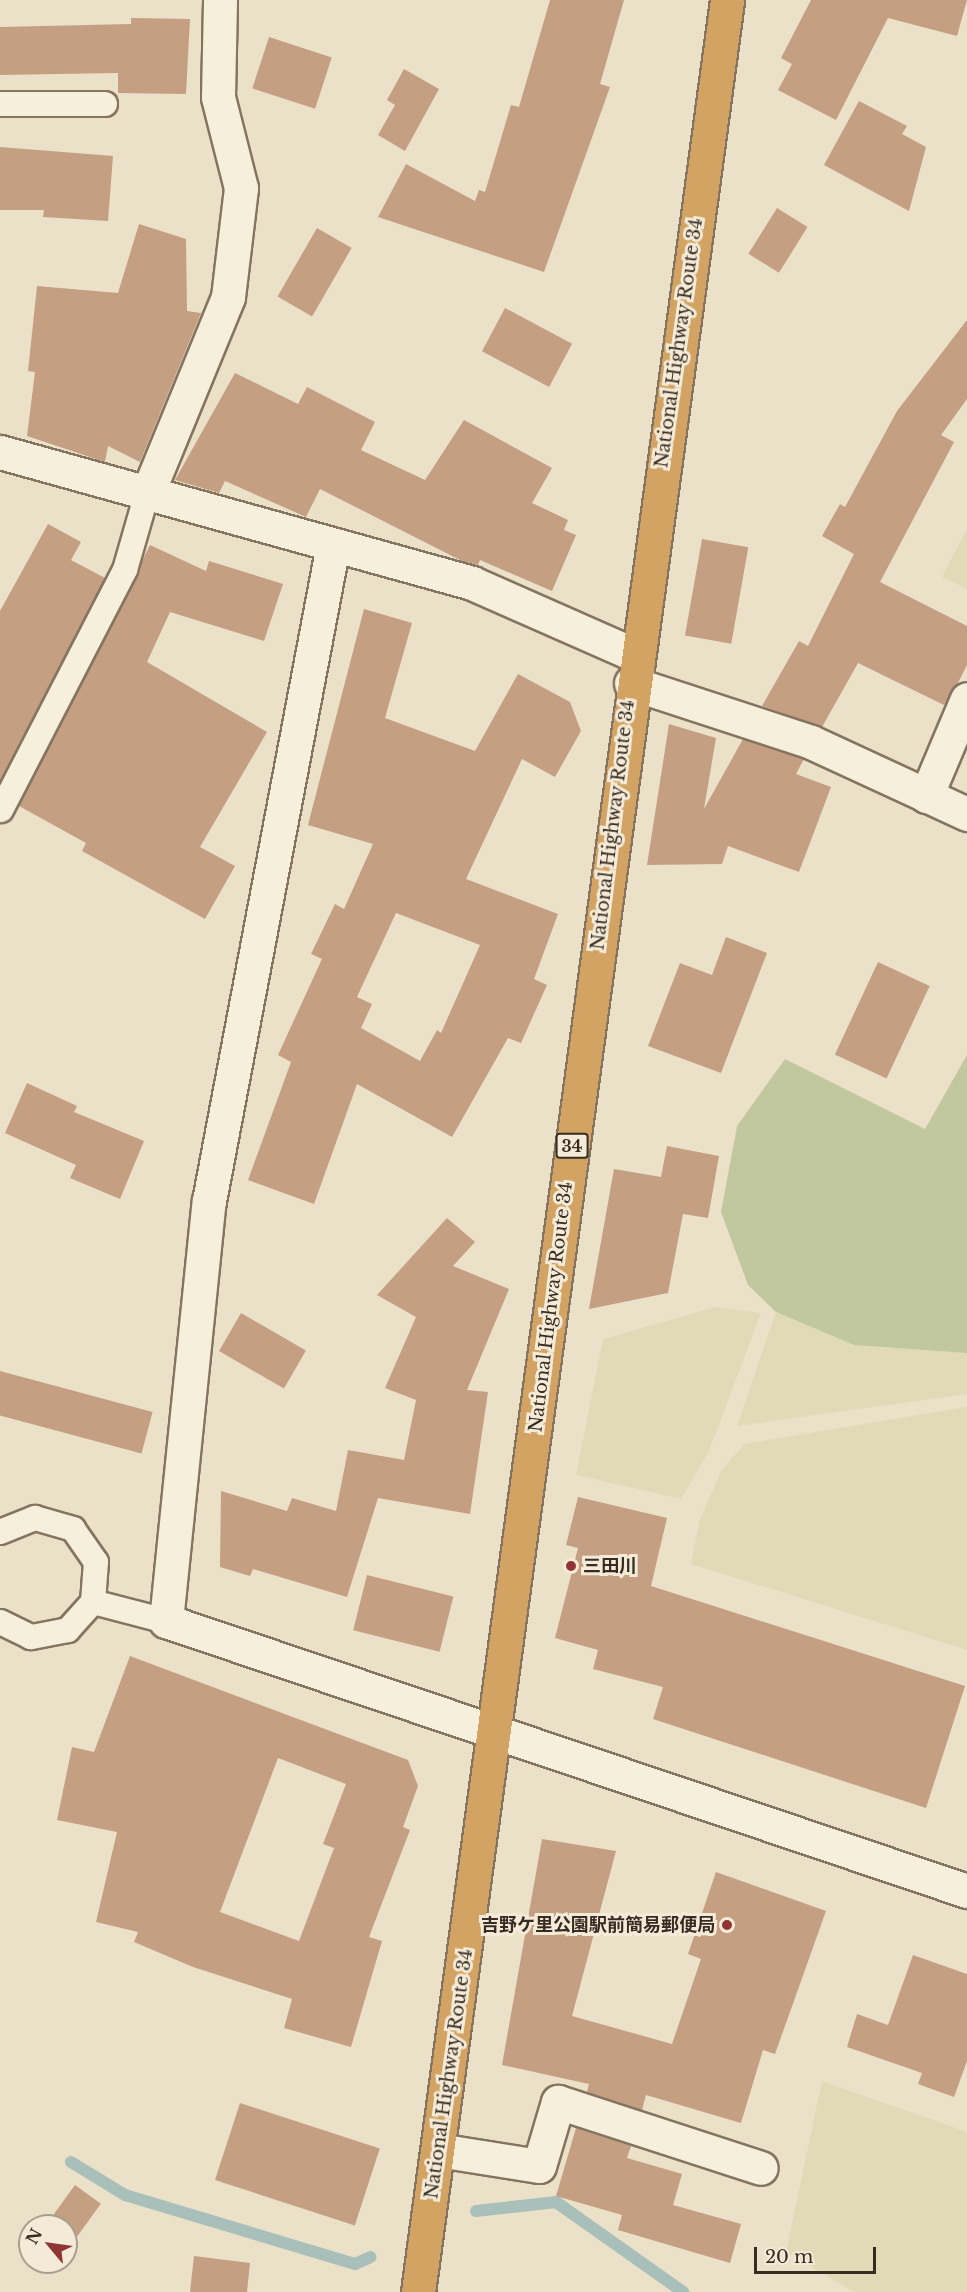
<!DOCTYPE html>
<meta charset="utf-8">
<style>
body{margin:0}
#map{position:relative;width:967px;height:2292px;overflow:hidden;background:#ebe1c9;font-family:"Libre Baskerville","Noto Sans JP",serif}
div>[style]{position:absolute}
.farmland>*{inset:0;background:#e0dab7}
.green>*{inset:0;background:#c2c89d}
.stream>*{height:12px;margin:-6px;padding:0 6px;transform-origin:6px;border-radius:6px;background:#a9bfb9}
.building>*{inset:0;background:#c59f82;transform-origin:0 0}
.roads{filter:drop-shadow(2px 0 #85745f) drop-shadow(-2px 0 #85745f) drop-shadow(0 2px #85745f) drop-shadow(0 -2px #85745f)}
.lane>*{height:24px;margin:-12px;padding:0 12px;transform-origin:12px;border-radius:12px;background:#f6efdb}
.street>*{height:33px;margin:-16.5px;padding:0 16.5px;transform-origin:16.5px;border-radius:16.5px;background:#f6efdb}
.secondary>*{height:33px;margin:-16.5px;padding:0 16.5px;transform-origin:16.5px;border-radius:16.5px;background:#f6efdb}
.highway>*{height:33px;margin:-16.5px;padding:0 16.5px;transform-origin:16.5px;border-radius:16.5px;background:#d2a362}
.dots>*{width:16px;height:16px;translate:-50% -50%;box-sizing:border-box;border:3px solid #f3ebd8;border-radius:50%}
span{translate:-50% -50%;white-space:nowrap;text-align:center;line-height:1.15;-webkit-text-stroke:6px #f3ebd8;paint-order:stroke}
.shield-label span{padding:2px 4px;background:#f3ebd8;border:2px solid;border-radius:4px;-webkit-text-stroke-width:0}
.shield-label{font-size:16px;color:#372c21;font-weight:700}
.street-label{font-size:18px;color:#372c21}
.poi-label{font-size:18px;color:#372c21;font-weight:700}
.left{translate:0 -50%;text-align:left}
.right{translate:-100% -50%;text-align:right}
.north{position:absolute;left:18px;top:2214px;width:60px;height:60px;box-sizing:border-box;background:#f3ebd8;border:2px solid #a89f8f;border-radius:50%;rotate:299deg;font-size:16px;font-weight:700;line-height:24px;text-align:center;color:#372c21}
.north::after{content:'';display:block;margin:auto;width:21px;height:27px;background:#8f3534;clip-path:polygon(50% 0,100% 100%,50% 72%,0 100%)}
.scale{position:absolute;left:754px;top:2247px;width:122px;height:27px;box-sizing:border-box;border:3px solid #372c21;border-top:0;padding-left:8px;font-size:18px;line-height:21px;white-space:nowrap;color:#372c21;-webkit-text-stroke:4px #f3ebd8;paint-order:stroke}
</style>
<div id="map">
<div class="farmland">
<i style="clip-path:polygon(967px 529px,967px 589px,942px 577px)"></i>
<i style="clip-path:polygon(716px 1307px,761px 1313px,709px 1451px,681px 1499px,576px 1475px,603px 1339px)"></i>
<i style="clip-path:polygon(776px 1312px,854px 1345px,967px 1353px,967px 1394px,737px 1426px)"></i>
<i style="clip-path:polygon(967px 1407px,967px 1650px,691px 1564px,699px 1522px,721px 1471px,744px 1444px)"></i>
<i style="clip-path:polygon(822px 2081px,967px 2132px,967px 2292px,854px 2292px,786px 2252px)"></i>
</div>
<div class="green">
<i style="clip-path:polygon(967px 1055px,967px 1353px,854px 1345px,776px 1312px,748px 1285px,721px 1212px,737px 1126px,785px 1059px,925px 1129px)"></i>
</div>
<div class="stream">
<i style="left:71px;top:2162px;width:63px;rotate:31.4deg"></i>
<i style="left:125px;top:2195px;width:240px;rotate:16.7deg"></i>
<i style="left:355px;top:2264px;width:17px;rotate:-24deg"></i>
<i style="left:476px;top:2211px;width:81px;rotate:-6.4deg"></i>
<i style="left:556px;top:2202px;width:156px;rotate:35.3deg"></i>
</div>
<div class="building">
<i style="clip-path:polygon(550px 0,624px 0,600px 84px,610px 87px,544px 272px,378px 217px,406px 164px,475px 201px,479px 190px,485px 192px,511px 105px,519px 107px)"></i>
<i style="clip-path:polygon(811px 0,967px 0,957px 36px,888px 18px,836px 120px,778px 90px,792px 64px,781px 58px)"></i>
<i style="clip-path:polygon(131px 18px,190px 19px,186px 94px,118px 93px,118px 73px,0 75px,0 27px,131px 24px)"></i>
<i style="left:269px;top:37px;width:66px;height:54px;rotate:18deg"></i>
<i style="clip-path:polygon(404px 69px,439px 89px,405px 151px,378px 135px,395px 105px,387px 100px)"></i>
<i style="clip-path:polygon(859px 101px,907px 126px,902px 134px,926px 147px,909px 211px,824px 165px)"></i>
<i style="clip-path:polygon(0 147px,113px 156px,108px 221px,43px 217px,44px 210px,0 210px)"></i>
<i style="left:777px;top:208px;width:36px;height:54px;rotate:32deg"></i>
<i style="clip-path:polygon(139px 224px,186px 239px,187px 311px,201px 313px,140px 462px,108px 446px,105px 462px,27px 436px,35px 372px,28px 371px,37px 286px,118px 293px)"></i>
<i style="left:317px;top:228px;width:40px;height:79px;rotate:30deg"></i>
<i style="left:505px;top:308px;width:76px;height:49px;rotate:28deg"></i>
<i style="clip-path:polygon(967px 320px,967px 399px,941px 435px,954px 442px,880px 582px,967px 626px,967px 665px,958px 683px,944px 705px,858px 663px,822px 727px,762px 706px,799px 641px,808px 646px,854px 554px,822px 536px,840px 504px,845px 507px,897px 411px)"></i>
<i style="clip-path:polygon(235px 373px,298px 404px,307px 387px,375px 422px,361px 450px,425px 480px,464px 420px,552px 468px,532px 503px,568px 520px,564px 530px,576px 535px,552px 591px,480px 560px,478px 565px,462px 561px,320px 489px,306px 517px,225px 481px,219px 493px,175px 480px)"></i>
<i style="clip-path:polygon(48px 524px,81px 542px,71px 560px,105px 578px,0 781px,0 611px)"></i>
<i style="left:702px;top:539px;width:47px;height:98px;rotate:10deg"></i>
<i style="clip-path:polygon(150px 545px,206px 571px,209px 561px,283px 584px,264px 641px,170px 612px,147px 662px,267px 732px,200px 847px,235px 866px,205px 919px,82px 851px,86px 843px,19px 806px)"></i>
<i style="clip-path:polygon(evenodd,364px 609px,412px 623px,385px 718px,475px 751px,518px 674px,570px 702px,581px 731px,555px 777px,522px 759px,466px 879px,558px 914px,534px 979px,547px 985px,521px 1043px,508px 1038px,452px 1137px,357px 1084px,314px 1204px,248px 1180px,291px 1062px,278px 1055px,322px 959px,311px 954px,335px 904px,344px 909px,373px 844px,308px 825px,364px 609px,396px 913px,480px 945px,441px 1033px,437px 1030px,420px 1061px,361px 1028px,372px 1004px,357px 997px,396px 913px)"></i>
<i style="clip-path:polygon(669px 724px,716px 738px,704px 809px,743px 739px,804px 759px,796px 774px,831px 787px,799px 872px,728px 846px,722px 864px,647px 865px)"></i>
<i style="clip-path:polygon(726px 937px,767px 953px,721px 1073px,648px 1046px,680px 963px,712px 975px)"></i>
<i style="left:878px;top:962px;width:57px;height:102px;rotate:25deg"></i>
<i style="clip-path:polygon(27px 1083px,77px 1106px,74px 1112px,144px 1141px,120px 1199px,70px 1178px,76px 1165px,5px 1133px)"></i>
<i style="clip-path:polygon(667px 1146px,719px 1156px,708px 1218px,683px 1214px,668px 1293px,589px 1309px,614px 1169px,661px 1177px)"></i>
<i style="clip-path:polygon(447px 1218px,475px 1242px,453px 1266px,509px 1289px,467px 1390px,488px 1392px,470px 1514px,378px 1498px,347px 1597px,253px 1569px,250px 1576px,220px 1567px,221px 1491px,287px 1511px,292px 1498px,336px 1511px,348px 1450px,404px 1460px,416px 1400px,385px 1388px,416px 1317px,377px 1295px)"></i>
<i style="left:241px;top:1313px;width:75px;height:44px;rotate:30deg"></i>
<i style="left:0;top:1371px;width:158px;height:43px;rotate:15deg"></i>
<i style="clip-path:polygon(578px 1497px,667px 1518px,651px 1586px,965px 1686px,926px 1808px,653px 1719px,663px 1687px,593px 1669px,598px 1650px,555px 1638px,578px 1548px,566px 1545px)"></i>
<i style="left:367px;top:1575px;width:89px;height:57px;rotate:14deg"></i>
<i style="clip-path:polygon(evenodd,130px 1656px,408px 1760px,418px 1786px,403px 1827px,410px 1830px,369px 1937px,382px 1941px,351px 2047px,284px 2028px,292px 1999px,193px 1967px,134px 1942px,138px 1932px,96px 1922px,117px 1832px,57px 1820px,72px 1747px,94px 1752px,130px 1656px,278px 1758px,346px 1784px,323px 1844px,334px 1848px,299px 1941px,220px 1912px,278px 1758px)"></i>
<i style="clip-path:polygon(542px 1839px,616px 1851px,572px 2016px,672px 2044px,701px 1959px,688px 1954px,716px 1872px,826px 1911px,775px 2054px,763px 2050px,741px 2123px,646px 2095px,642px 2110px,587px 2092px,589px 2084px,502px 2065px)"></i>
<i style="clip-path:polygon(913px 1955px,967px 1974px,967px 2061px,954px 2097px,918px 2084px,922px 2073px,847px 2047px,857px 2014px,888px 2025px)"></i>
<i style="left:240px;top:2103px;width:147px;height:81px;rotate:18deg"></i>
<i style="clip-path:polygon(576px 2128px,631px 2146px,627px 2158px,682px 2174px,673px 2205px,741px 2224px,730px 2263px,618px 2230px,622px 2215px,556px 2196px)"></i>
<i style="left:75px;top:2185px;width:32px;height:42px;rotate:36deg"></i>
<i style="clip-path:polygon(194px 2256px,250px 2263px,247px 2292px,190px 2292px)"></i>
</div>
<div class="roads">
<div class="lane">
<i style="left:0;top:104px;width:105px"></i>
<i style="left:1px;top:810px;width:270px;rotate:-62.7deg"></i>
<i style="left:125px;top:570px;width:76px;rotate:-74deg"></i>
<i style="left:0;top:1532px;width:38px;rotate:-22deg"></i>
<i style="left:35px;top:1518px;width:40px;rotate:16deg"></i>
<i style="left:73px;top:1529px;width:40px;rotate:55.1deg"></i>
<i style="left:96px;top:1562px;width:40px;rotate:94.3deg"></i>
<i style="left:93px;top:1602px;width:38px;rotate:132deg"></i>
<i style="left:68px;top:1630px;width:38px;rotate:169deg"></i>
<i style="left:31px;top:1637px;width:34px;rotate:-154deg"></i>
<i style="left:93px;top:1602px;width:75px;rotate:14.6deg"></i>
</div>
<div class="street">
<i style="left:146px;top:497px;width:216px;rotate:-67.7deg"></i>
<i style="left:228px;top:297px;width:110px;rotate:-83.2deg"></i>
<i style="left:241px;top:188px;width:94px;rotate:-104.2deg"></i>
<i style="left:218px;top:97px;width:97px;rotate:-88.8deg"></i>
<i style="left:631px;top:683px;width:189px;rotate:18.1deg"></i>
<i style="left:811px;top:742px;width:172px;rotate:24.8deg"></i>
<i style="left:926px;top:796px;width:105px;rotate:-67.1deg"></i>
<i style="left:166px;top:1621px;width:422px;rotate:-84.2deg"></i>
<i style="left:209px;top:1201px;width:668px;rotate:-79.3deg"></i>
<i style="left:438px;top:2150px;width:102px;rotate:9deg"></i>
<i style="left:539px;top:2166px;width:67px;rotate:-73.5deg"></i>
<i style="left:558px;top:2102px;width:213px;rotate:18deg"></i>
</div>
<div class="secondary">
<i style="left:0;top:452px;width:490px;rotate:15.5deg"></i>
<i style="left:472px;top:583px;width:178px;rotate:23.8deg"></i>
<i style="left:166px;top:1621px;width:845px;rotate:18.63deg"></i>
</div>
<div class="highway">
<i style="left:418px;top:2292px;width:2313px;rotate:-82.32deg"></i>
</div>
</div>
<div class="dots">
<i style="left:571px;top:1566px;background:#8f3534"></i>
<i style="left:727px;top:1925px;background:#8f3534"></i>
</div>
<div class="shield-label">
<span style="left:572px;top:1146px">34</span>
</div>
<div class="street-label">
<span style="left:679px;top:343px;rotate:-82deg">National Highway Route 34</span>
<span style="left:613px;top:825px;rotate:-83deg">National Highway Route 34</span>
<span style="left:551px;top:1307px;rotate:-83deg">National Highway Route 34</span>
<span style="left:449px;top:2074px;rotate:-82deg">National Highway Route 34</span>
</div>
<div class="poi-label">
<span class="left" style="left:583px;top:1566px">三田川</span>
<span class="right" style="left:715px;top:1925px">吉野ケ里公園駅前簡易郵便局</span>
</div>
<div class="north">N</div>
<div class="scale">20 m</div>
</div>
